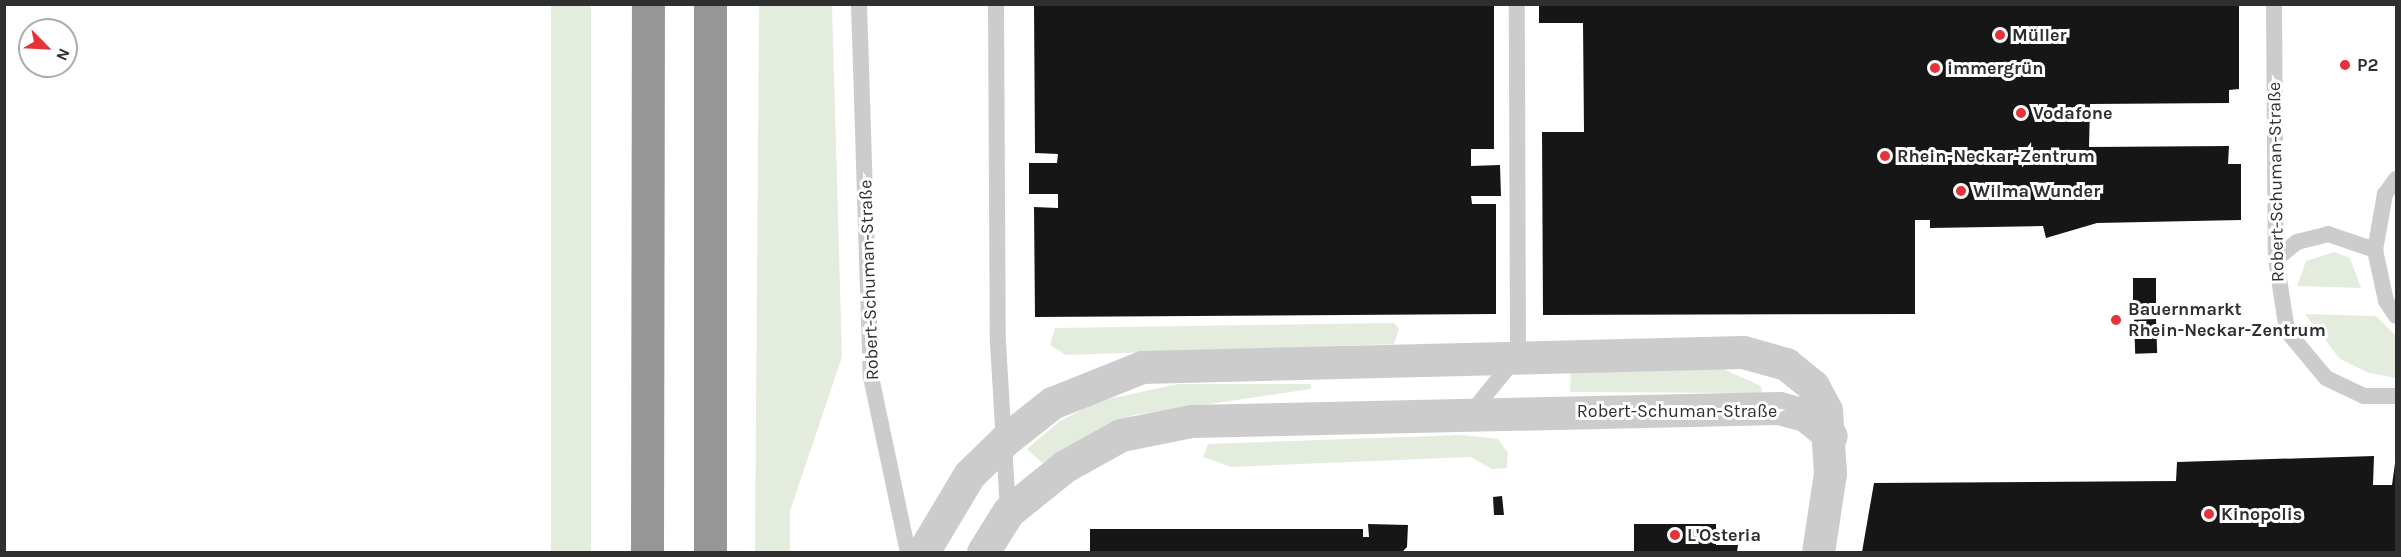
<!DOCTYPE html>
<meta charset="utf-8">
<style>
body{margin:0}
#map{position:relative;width:2401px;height:557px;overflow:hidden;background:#fff;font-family:Karla,sans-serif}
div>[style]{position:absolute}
.green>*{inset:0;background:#e4ecdd;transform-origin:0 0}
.building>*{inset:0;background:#161616;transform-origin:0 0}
.service>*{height:16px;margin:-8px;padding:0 8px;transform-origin:8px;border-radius:8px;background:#ccc}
.minor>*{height:33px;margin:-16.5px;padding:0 16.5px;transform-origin:16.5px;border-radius:16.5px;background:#ccc}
.tertiary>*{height:33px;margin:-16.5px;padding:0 16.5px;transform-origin:16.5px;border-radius:16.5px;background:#ccc}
.motorway>*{height:33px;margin:-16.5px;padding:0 16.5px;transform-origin:16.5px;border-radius:16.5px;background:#969696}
.dots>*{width:16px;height:16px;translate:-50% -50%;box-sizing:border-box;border:3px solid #fff;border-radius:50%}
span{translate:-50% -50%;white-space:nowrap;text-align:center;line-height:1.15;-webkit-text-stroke:6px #fff;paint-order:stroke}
.poi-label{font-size:18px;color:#2f2f2f;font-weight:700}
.left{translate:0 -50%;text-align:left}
.street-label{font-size:18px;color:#2f2f2f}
.frame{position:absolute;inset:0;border:6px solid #2f2f2f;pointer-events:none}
.north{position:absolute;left:18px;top:18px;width:60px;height:60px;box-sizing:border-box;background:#fff;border:2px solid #acacac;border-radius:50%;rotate:114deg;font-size:16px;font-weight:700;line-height:24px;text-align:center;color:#2f2f2f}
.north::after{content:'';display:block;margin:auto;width:21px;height:27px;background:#e43339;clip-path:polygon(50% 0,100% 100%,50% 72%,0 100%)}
</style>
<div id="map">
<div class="green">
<i style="left:551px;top:5px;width:40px;height:547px"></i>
<i style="clip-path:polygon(759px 5px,832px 5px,842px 357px,790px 511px,790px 552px,755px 552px)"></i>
<i style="clip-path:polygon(2334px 252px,2350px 258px,2361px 288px,2297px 286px,2306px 261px)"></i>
<i style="clip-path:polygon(2305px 314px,2376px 316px,2396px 336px,2396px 378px,2369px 373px,2340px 359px)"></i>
<i style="clip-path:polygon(1394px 323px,1399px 329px,1394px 344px,1066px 355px,1050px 345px,1055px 328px)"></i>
<i style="clip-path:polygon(1714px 365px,1761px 386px,1762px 393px,1570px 392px,1571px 366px)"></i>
<i style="clip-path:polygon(1178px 384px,1311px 384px,1311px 389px,1133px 415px,1042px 463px,1027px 449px,1060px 421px,1099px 401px)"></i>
<i style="clip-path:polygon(1462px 435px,1498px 439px,1508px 453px,1507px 468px,1492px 469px,1470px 457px,1231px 467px,1203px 457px,1208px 444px)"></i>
</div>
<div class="building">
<i style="clip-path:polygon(1034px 4px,1494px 4px,1494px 149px,1471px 149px,1471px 166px,1500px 165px,1501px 196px,1471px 196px,1472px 204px,1496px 204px,1496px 314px,1035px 317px,1034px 207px,1058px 208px,1058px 194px,1029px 194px,1029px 163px,1057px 163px,1058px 154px,1035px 153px)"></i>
<i style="clip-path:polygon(1539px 4px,2239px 4px,2239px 89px,2229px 90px,2229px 103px,2090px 104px,2089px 147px,2229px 146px,2228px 164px,2241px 164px,2241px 220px,2097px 223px,2046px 238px,2043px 226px,1930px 228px,1930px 220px,1915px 220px,1915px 314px,1543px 315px,1542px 132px,1584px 132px,1583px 23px,1539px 23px)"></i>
<i style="left:2156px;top:278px;width:34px;height:23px;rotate:90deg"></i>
<i style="left:2156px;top:319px;width:34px;height:22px;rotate:88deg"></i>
<i style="clip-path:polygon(2374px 456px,2373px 485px,2392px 485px,2396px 456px,2396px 552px,1862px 552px,1874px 483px,2176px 481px,2177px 462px)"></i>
<i style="clip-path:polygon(1502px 496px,1504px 515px,1494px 515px,1493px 497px)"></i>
<i style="clip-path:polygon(1368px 524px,1408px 525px,1407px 547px,1402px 552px,1090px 552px,1090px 529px,1363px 529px,1363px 537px,1369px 537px)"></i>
<i style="clip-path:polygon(1634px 524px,1716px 524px,1716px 545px,1738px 545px,1737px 552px,1634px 552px)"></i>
</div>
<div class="service">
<i style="left:859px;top:4px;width:373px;rotate:88.2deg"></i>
<i style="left:871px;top:377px;width:179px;rotate:78.1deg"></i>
<i style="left:996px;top:4px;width:339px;rotate:89.7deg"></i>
<i style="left:998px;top:343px;width:169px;rotate:86.6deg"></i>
<i style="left:2274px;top:4px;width:255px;rotate:89.6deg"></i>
<i style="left:2276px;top:259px;width:73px;rotate:81.3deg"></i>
<i style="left:2287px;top:331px;width:61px;rotate:50.3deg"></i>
<i style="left:2326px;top:378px;width:42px;rotate:25.3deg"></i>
<i style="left:2364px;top:396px;width:32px"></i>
<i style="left:2396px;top:179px;width:19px;rotate:126deg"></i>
<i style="left:2385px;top:194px;width:57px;rotate:100.1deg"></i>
<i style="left:2375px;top:250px;width:52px;rotate:77.8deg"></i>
<i style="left:2386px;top:301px;width:18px;rotate:56deg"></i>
<i style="left:2276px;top:259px;width:27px;rotate:-39deg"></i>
<i style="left:2297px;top:242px;width:32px;rotate:-14deg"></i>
<i style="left:2328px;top:234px;width:50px;rotate:18.8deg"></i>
<i style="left:1471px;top:413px;width:75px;rotate:-51deg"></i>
<i style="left:1518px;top:355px;width:351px;rotate:-90.2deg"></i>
</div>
<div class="minor">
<i style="left:1008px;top:512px;width:73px;rotate:-38.9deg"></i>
<i style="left:1065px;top:466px;width:64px;rotate:-29deg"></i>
<i style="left:1121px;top:435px;width:71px;rotate:-11.3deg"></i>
<i style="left:1191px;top:421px;width:588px;rotate:-1.27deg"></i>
<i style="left:1779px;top:408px;width:27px;rotate:15deg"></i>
<i style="left:1805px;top:415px;width:33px;rotate:39deg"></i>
<i style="left:923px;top:552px;width:90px;rotate:-59.1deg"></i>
<i style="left:969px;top:475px;width:50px;rotate:-44.2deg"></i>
<i style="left:1005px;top:440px;width:60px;rotate:-38.2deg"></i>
<i style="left:1052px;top:403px;width:97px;rotate:-21.8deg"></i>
<i style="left:1142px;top:367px;width:601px;rotate:-1.43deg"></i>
<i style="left:1743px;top:352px;width:45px;rotate:15.6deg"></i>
<i style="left:1786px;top:364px;width:35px;rotate:39deg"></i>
<i style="left:1813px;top:386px;width:27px;rotate:62deg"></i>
<i style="left:1826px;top:410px;width:63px;rotate:86.4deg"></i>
<i style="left:1830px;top:473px;width:80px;rotate:98.6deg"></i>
</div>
<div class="tertiary">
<i style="left:983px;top:552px;width:47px;rotate:-58deg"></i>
</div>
<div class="motorway">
<i style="left:710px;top:4px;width:548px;rotate:90deg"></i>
<i style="left:647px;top:552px;width:548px;rotate:-89.9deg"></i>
</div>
<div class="dots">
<i style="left:2000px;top:35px;background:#e43339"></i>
<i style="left:2345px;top:65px;background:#e43339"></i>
<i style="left:1935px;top:68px;background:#e43339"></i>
<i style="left:2021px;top:113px;background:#e43339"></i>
<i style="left:1885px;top:156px;background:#e43339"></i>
<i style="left:1961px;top:191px;background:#e43339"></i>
<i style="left:2116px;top:320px;background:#e43339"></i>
<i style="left:2209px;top:514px;background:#e43339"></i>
<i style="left:1675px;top:535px;background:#e43339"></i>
</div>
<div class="poi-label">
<span class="left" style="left:2012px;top:35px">Müller</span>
<span class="left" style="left:2357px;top:65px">P2</span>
<span class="left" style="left:1947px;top:68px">immergrün</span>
<span class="left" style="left:2033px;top:113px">Vodafone</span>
<span class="left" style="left:1897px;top:156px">Rhein-Neckar-Zentrum</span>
<span class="left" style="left:1973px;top:191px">Wilma Wunder</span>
<span class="left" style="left:2128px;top:320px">Bauernmarkt<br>Rhein-Neckar-Zentrum</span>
<span class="left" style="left:2221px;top:514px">Kinopolis</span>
<span class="left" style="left:1687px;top:535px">L'Osteria</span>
</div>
<div class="street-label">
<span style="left:2276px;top:182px;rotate:-91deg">Robert-Schuman-Straße</span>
<span style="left:869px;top:280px;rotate:-92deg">Robert-Schuman-Straße</span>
<span style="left:1677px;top:411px">Robert-Schuman-Straße</span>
</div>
<div class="frame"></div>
<div class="north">N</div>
</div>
